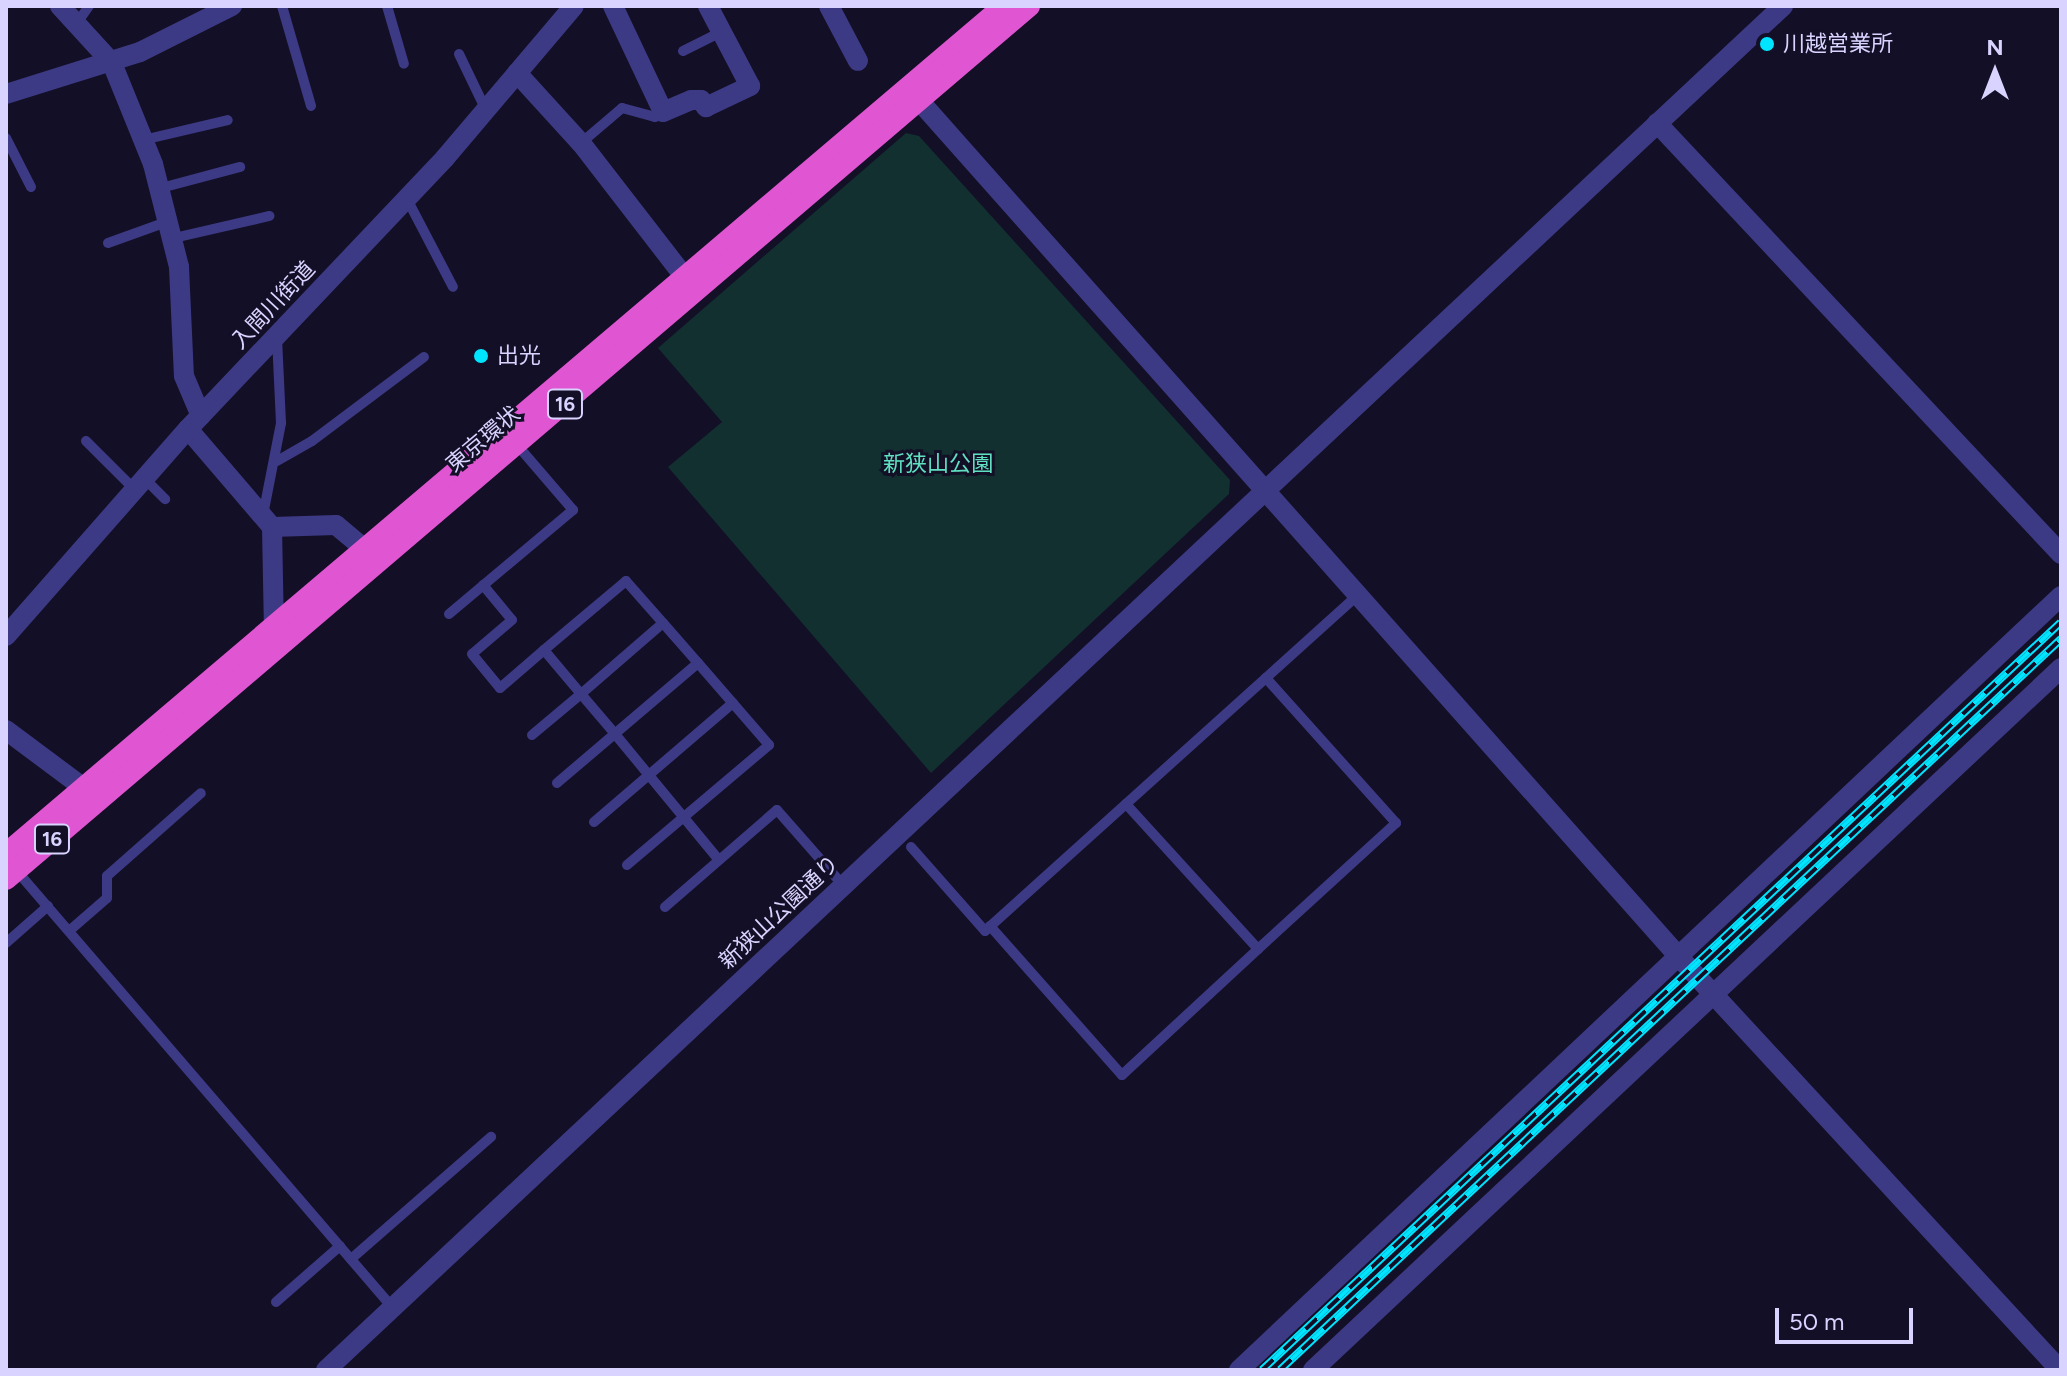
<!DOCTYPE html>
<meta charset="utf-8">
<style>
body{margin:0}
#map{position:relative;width:2067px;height:1376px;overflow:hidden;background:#130f26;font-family:Figtree,"Noto Sans JP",sans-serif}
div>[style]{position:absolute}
.green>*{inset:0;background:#12302f}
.service>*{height:10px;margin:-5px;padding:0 5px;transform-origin:5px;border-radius:5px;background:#3d3a85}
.minor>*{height:20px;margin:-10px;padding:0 10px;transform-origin:10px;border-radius:10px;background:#3d3a85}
.tertiary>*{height:20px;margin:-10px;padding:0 10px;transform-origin:10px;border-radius:10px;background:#3d3a85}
.trunk>*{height:22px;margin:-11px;padding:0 11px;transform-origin:11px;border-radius:11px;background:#e055d1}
.rail>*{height:8px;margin-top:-4px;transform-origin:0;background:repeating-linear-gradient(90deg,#130f26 0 15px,#00e5ff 0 30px);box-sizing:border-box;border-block:2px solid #00e5ff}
.dots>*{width:22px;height:22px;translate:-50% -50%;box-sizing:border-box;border:4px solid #130f26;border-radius:50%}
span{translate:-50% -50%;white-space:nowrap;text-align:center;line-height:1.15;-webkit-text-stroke:6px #130f26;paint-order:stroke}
.shield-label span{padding:2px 6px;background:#130f26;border:2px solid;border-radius:6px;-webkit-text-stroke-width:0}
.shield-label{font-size:20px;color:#d9d4ff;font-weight:700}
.poi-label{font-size:22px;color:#d9d4ff}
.left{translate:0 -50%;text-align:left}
.street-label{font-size:22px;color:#d9d4ff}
.park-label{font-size:22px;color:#5fe0c0}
.frame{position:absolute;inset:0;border:8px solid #d9d4ff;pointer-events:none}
.north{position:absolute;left:1955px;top:32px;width:80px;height:80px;-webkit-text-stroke:6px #130f26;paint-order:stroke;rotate:0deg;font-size:22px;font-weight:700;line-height:32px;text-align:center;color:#d9d4ff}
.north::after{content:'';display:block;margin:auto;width:28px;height:36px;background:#d9d4ff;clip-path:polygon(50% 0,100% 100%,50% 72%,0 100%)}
.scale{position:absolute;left:1775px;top:1308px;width:138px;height:36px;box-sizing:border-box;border:4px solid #d9d4ff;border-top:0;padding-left:10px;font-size:24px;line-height:28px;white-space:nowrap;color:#d9d4ff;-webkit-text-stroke:6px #130f26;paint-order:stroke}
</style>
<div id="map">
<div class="green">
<i style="clip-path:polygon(906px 133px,919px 136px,1230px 480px,1229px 494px,931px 773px,668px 467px,722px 422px,658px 348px)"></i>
</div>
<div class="service">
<i style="left:282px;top:6px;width:104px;rotate:73.8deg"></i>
<i style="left:387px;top:6px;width:60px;rotate:73.7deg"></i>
<i style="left:77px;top:23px;width:21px;rotate:-55deg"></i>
<i style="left:683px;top:51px;width:42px;rotate:-26.6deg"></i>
<i style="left:459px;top:54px;width:62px;rotate:64.3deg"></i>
<i style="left:6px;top:138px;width:55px;rotate:63deg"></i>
<i style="left:143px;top:140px;width:87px;rotate:-13.2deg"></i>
<i style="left:581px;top:143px;width:54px;rotate:-40.5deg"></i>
<i style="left:622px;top:108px;width:34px;rotate:15deg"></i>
<i style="left:655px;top:117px;width:9px;rotate:-32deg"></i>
<i style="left:161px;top:188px;width:82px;rotate:-14.9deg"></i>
<i style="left:407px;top:199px;width:99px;rotate:62.4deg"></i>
<i style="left:174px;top:238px;width:98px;rotate:-13deg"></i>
<i style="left:108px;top:243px;width:65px;rotate:-19.8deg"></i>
<i style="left:86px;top:441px;width:68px;rotate:45deg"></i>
<i style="left:277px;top:461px;width:40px;rotate:-29.7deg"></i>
<i style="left:312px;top:441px;width:140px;rotate:-36.9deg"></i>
<i style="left:144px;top:478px;width:30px;rotate:45deg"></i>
<i style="left:263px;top:515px;width:94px;rotate:-78.9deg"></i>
<i style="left:281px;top:423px;width:85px;rotate:-92.7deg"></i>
<i style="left:483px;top:585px;width:45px;rotate:50.4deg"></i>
<i style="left:512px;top:620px;width:52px;rotate:139.6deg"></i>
<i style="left:472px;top:654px;width:44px;rotate:50.5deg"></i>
<i style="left:500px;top:688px;width:58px;rotate:-40.8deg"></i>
<i style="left:449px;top:614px;width:162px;rotate:-40deg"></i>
<i style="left:573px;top:510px;width:86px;rotate:-130.7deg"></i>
<i style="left:532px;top:735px;width:64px;rotate:-39.9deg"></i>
<i style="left:581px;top:694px;width:108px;rotate:-40.9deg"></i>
<i style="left:663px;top:623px;width:56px;rotate:-131.4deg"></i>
<i style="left:626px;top:581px;width:107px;rotate:139.9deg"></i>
<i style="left:544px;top:650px;width:57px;rotate:49.9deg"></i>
<i style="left:581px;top:694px;width:52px;rotate:49.6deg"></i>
<i style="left:615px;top:734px;width:163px;rotate:50.5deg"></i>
<i style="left:557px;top:783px;width:185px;rotate:-40.4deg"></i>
<i style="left:698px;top:663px;width:53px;rotate:-131.2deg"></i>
<i style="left:1126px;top:804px;width:196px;rotate:47.7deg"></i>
<i style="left:1258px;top:949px;width:187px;rotate:-42.4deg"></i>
<i style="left:1396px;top:823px;width:195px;rotate:-131.9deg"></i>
<i style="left:594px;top:822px;width:183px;rotate:-40.6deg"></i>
<i style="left:911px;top:847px;width:112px;rotate:48.6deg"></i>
<i style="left:985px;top:931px;width:503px;rotate:-42.02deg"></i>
<i style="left:627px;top:865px;width:186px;rotate:-40.2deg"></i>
<i style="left:769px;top:745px;width:108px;rotate:-130.9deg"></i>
<i style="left:16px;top:870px;width:576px;rotate:49.29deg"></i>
<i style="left:665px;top:907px;width:148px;rotate:-40.9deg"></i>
<i style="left:777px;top:810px;width:100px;rotate:48.7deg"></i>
<i style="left:990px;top:926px;width:199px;rotate:48.5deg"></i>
<i style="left:1122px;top:1075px;width:185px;rotate:-42.8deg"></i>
<i style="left:69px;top:931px;width:50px;rotate:-41deg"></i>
<i style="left:107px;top:898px;width:22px;rotate:-90deg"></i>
<i style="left:107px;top:876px;width:125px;rotate:-41.4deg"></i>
<i style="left:6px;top:943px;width:56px;rotate:-41.4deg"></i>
<i style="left:351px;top:1259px;width:186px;rotate:-41.1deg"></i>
<i style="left:276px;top:1302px;width:85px;rotate:-41.2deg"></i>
</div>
<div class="minor">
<i style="left:60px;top:6px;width:77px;rotate:47.6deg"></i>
<i style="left:112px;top:63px;width:109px;rotate:67.9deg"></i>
<i style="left:153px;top:164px;width:106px;rotate:75.8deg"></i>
<i style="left:179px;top:267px;width:109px;rotate:87.4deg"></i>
<i style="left:184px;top:376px;width:43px;rotate:67deg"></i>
<i style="left:613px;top:6px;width:117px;rotate:64.7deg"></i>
<i style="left:663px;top:112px;width:30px;rotate:-23deg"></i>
<i style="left:691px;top:100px;width:10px"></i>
<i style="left:701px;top:100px;width:9px;rotate:54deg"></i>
<i style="left:706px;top:107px;width:49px;rotate:-25.5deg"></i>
<i style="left:750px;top:86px;width:90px;rotate:-117.7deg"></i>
<i style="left:829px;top:6px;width:62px;rotate:62.2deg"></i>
<i style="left:517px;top:73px;width:95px;rotate:47.6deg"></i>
<i style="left:581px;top:143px;width:167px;rotate:52.3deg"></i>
<i style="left:6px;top:94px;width:140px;rotate:-17.4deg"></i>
<i style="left:140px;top:52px;width:103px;rotate:-26.6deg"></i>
<i style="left:188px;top:429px;width:129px;rotate:49.4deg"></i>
<i style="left:272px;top:527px;width:64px;rotate:-1.8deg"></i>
<i style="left:336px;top:525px;width:38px;rotate:40deg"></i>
<i style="left:272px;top:527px;width:100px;rotate:88.9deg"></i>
<i style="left:6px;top:730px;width:112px;rotate:36.7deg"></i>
</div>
<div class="tertiary">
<i style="left:908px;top:88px;width:1160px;rotate:48.42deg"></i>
<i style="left:1678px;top:956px;width:563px;rotate:47.3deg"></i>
<i style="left:1657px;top:123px;width:591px;rotate:46.85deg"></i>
<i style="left:6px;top:636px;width:276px;rotate:-48.7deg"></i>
<i style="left:188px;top:429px;width:373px;rotate:-46.5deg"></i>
<i style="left:445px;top:158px;width:199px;rotate:-49.7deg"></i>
<i style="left:326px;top:1370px;width:1996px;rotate:-43.11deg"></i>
<i style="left:1239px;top:1370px;width:1129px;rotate:-43.28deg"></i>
<i style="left:1313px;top:1370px;width:1026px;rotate:-43.18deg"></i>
</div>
<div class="trunk">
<i style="left:6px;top:854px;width:1310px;rotate:-40.35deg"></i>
<i style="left:6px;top:879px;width:1345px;rotate:-40.48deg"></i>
</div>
<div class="rail">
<i style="left:1262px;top:1370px;width:1094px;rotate:-43.11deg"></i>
<i style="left:1280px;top:1370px;width:1070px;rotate:-43.11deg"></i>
</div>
<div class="dots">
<i style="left:1767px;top:44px;background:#00e5ff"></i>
<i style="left:481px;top:356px;background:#00e5ff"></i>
</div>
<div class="shield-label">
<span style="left:565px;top:404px">16</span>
<span style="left:52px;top:839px">16</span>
</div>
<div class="poi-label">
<span class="left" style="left:1783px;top:44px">川越営業所</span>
<span class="left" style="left:497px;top:356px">出光</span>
</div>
<div class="street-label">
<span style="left:273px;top:305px;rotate:-47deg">入間川街道</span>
<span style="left:483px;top:439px;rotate:-40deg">東京環状</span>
<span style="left:779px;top:912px;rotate:-43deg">新狭山公園通り</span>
</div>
<div class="park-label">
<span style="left:938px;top:464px">新狭山公園</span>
</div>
<div class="frame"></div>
<div class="north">N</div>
<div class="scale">50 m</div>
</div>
